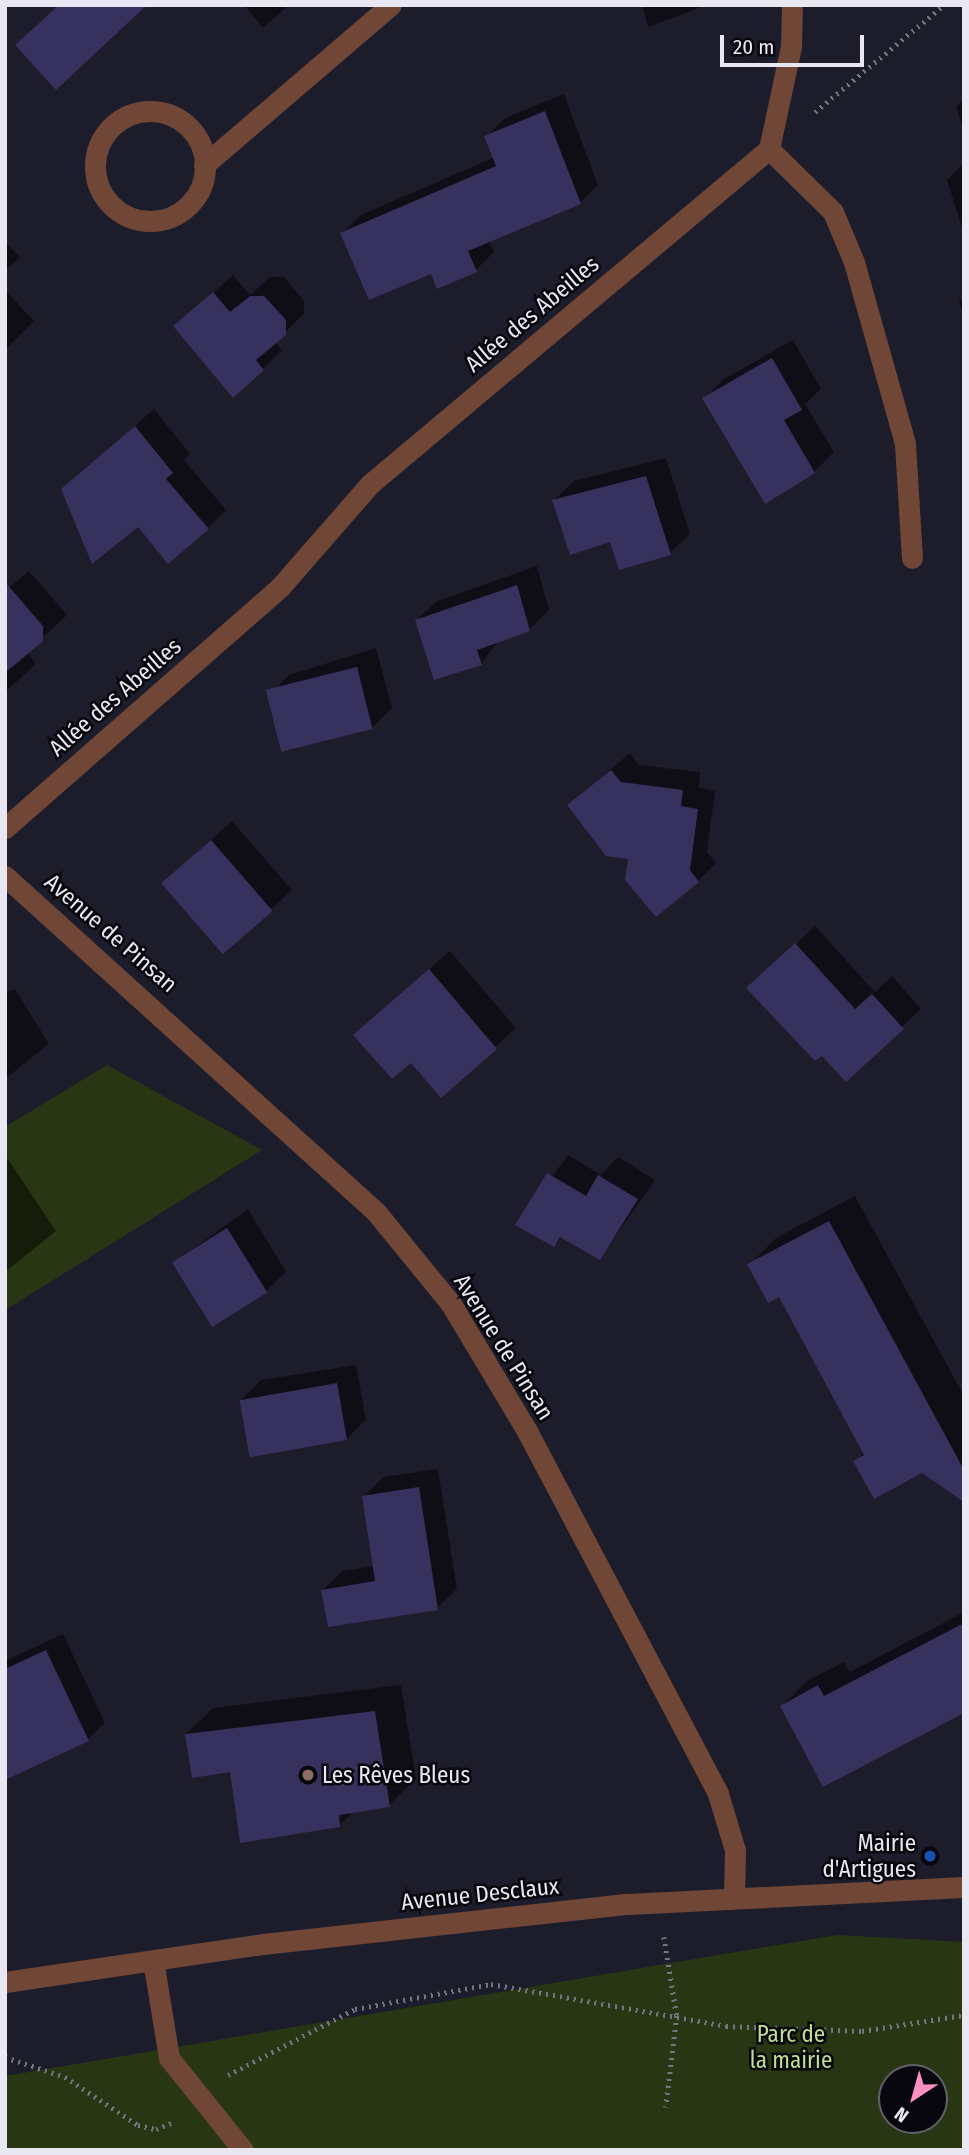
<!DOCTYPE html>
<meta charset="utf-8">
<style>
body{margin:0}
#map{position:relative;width:969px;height:2155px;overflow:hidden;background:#1d1c2a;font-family:"Fira Sans Condensed",sans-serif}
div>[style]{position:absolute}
.green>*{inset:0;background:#283614}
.shadow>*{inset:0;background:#0007}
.building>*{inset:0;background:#37315e;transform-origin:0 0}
.path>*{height:4.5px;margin-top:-2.25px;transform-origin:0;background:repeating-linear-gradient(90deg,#767582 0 2px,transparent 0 7px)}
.service>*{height:21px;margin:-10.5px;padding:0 10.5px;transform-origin:10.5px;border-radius:10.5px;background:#704737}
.minor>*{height:21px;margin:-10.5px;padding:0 10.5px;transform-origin:10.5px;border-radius:10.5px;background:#704737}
.minor>.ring{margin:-10.5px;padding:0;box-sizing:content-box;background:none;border:21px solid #704737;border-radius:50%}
.tertiary>*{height:21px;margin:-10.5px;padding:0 10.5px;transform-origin:10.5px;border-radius:10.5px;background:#704737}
.dots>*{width:19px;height:19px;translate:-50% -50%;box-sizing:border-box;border:4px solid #08070d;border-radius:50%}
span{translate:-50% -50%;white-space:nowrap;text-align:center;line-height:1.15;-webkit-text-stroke:5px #08070d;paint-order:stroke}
.street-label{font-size:23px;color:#e9e8f2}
.poi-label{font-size:23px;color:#e9e8f2}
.left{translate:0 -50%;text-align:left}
.right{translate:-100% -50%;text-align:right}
.park-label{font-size:23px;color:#bcdf92}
.frame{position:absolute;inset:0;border:7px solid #e9e8f2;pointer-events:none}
.north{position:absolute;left:878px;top:2064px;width:70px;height:70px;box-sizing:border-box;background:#08070d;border:2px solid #626169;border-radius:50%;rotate:216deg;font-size:19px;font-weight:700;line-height:28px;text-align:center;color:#e9e8f2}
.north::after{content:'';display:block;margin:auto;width:24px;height:32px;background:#fc8fc1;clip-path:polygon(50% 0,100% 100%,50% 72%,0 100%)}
.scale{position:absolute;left:720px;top:35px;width:144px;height:32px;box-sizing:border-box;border:4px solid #e9e8f2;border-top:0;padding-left:9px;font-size:21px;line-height:24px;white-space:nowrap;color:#e9e8f2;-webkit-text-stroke:5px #08070d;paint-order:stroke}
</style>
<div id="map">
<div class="green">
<i style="clip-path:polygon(107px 1065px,262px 1150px,5px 1310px,5px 1127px)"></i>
<i style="clip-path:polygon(evenodd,837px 1935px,964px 1942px,964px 2150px,5px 2150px,5px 2076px,837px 1935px,892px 2078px,934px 2078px,934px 2120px,892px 2120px,892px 2078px)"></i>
</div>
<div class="shadow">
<i style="clip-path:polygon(244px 5px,289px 5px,263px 28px)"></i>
<i style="clip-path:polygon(642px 5px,707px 5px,648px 27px)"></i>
<i style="clip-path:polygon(564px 94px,598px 185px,580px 203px,489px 240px,494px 252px,476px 270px,432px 272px,342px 233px,361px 215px,495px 157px,486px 137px,505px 118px)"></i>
<i style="clip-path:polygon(964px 99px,964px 131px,956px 107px)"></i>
<i style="clip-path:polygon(964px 163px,964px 234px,947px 180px)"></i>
<i style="clip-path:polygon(5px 242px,20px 257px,5px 271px)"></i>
<i style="clip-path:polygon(233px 275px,250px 295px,270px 277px,284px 277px,304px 301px,304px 314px,275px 342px,282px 350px,263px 369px,176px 326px)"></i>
<i style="clip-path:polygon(5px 290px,34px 321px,5px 350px)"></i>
<i style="clip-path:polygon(964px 297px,964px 317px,959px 301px)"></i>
<i style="clip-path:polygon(793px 340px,821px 389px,805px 404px,834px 452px,814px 472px,704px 399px,724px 379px)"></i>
<i style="clip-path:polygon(154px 409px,190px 454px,184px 460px,226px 510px,208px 528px,138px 524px,63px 490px)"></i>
<i style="clip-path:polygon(666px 458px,690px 534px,670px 553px,611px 540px,554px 500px,574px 481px)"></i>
<i style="clip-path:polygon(537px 566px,549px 610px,529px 630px,499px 640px,481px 664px,417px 620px,437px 601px)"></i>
<i style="clip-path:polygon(29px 571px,67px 615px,27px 652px,36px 664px,5px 692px,5px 591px)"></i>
<i style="clip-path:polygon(376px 648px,392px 708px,373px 727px,269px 695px,289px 675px)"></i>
<i style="clip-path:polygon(630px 753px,639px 765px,700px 772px,699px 788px,715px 791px,707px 852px,716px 863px,698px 881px,630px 857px,569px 805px)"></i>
<i style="clip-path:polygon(232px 821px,292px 890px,225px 952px,184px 864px)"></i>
<i style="clip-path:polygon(815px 926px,875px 992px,892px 976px,921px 1009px,846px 1079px,768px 969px)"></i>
<i style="clip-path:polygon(450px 951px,516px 1028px,441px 1096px,411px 1061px,355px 1035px)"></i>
<i style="clip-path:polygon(15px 989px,49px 1044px,5px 1079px,5px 993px)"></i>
<i style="clip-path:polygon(568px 1155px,601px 1175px,618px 1157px,655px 1180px,600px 1258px,562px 1236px,554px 1245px,517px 1224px)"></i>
<i style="clip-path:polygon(8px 1159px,56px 1231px,5px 1272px,5px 1161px)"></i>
<i style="clip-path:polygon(855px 1196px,964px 1396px,964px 1501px,922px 1471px,855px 1461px,864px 1452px,779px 1294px,749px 1265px,776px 1238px)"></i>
<i style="clip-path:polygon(248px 1209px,286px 1272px,266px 1291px,174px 1263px)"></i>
<i style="clip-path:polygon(356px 1365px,366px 1419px,347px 1439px,241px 1400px,261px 1380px)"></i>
<i style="clip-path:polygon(438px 1469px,457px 1589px,437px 1608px,323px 1590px,342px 1571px,375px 1566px,364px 1497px,383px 1477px)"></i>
<i style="clip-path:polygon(964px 1612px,964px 1711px,782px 1706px,807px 1681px,844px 1662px,850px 1672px)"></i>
<i style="clip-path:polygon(63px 1634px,105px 1723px,88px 1739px,15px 1774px,5px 1752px,5px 1661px)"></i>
<i style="clip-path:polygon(401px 1685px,416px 1779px,389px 1805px,354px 1811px,339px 1826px,231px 1770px,186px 1734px,213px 1708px)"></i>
</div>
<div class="building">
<i style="clip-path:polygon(59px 5px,147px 5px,56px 90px,15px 45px)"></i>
<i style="clip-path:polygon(545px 111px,581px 204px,468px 251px,477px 272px,437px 289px,431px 274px,369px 300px,340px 233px,496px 166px,484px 136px)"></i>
<i style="clip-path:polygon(213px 292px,230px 312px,250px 296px,264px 296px,286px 320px,286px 335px,256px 360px,264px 370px,233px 398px,173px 326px)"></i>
<i style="clip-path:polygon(772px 358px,802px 410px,784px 420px,815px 473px,765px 504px,702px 398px)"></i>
<i style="clip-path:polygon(135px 426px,173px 473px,166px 479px,209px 529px,168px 564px,138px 527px,92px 564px,61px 489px)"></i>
<i style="clip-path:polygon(646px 476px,671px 555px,619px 570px,610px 542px,570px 555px,552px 500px)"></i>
<i style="clip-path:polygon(5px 582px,43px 626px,43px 641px,5px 673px)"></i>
<i style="clip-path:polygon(517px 585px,530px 631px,477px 650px,482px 665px,434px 680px,415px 620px)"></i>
<i style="left:357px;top:667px;width:64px;height:94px;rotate:76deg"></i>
<i style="clip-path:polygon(611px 770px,621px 782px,683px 790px,681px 806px,698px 809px,690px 870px,699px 882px,656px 917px,625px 880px,628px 859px,606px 856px,567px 805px)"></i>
<i style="left:211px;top:840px;width:94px;height:66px;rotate:49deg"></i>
<i style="clip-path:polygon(795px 943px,855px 1009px,872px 994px,904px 1029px,846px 1082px,822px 1056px,815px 1061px,746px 988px)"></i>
<i style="clip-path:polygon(429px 969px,497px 1049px,441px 1098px,411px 1063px,392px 1079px,353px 1035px)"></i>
<i style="clip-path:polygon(547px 1173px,586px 1196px,598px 1175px,638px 1199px,600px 1260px,560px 1237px,554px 1247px,515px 1225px)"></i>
<i style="clip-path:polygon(829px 1221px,964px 1470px,964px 1502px,922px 1473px,874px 1499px,853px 1461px,864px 1455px,779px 1297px,768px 1303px,747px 1264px)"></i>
<i style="left:227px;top:1228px;width:76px;height:65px;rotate:58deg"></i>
<i style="left:337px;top:1383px;width:58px;height:99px;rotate:80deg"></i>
<i style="clip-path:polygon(419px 1487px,438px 1610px,328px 1627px,321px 1590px,375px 1581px,362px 1496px)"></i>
<i style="clip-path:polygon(964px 1623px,964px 1713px,823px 1787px,780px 1706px,818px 1685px,824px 1696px)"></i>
<i style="clip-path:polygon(46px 1650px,89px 1741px,5px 1780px,5px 1669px)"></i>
<i style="clip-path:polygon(375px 1711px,390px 1807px,339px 1815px,340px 1827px,240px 1843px,230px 1772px,192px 1778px,185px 1734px)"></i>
</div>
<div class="path">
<i style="left:815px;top:112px;width:168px;rotate:-39.7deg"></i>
<i style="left:664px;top:1937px;width:80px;rotate:80.7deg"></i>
<i style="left:677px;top:2016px;width:92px;rotate:96.9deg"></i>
<i style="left:5px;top:2057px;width:63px;rotate:18.4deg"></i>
<i style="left:65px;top:2077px;width:87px;rotate:33.3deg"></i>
<i style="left:138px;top:2125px;width:18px;rotate:13deg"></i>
<i style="left:156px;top:2129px;width:19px;rotate:-21deg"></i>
<i style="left:228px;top:2075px;width:143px;rotate:-27.5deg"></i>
<i style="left:355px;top:2009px;width:138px;rotate:-10.4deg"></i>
<i style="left:491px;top:1984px;width:239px;rotate:10.1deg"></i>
<i style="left:726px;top:2026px;width:136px;rotate:2.1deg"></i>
<i style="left:862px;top:2031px;width:103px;rotate:-8.9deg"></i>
</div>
<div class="service">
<i style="left:153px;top:1960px;width:99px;rotate:80.7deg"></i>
<i style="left:169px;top:2058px;width:118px;rotate:51.2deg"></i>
</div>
<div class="minor">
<i class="ring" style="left:95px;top:111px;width:89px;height:89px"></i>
<i style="left:769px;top:149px;width:90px;rotate:44.5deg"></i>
<i style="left:833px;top:212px;width:54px;rotate:67.2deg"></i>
<i style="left:854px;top:262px;width:189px;rotate:74.3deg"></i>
<i style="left:905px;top:444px;width:114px;rotate:86.5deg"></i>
<i style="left:769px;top:149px;width:105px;rotate:-77.9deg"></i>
<i style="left:791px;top:46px;width:41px;rotate:-88.6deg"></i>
<i style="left:204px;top:165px;width:246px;rotate:-40.6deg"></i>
<i style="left:5px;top:828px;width:367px;rotate:-41.2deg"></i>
<i style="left:281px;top:586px;width:135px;rotate:-48.9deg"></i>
<i style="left:370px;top:484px;width:521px;rotate:-40.02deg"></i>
<i style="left:5px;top:876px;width:501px;rotate:42.17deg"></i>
<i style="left:376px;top:1212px;width:119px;rotate:50.8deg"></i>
<i style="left:451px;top:1304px;width:148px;rotate:59.1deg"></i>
<i style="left:527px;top:1431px;width:410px;rotate:62.2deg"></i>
<i style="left:718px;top:1794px;width:59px;rotate:73.1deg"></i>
<i style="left:735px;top:1850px;width:48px;rotate:91.2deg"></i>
</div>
<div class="tertiary">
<i style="left:5px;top:1982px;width:261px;rotate:-8.4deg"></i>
<i style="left:263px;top:1944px;width:367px;rotate:-6.3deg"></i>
<i style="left:628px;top:1904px;width:336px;rotate:-2.9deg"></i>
</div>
<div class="dots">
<i style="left:308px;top:1775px;background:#8d6e63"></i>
<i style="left:930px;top:1856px;background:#1a4fb4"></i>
</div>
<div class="street-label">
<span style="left:532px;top:314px;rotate:-40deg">Allée des Abeilles</span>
<span style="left:115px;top:697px;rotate:-41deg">Allée des Abeilles</span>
<span style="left:111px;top:933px;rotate:41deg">Avenue de Pinsan</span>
<span style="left:504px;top:1347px;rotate:58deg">Avenue de Pinsan</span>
<span style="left:480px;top:1894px;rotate:-6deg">Avenue Desclaux</span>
</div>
<div class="poi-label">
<span class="left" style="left:322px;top:1775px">Les Rêves Bleus</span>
<span class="right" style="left:916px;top:1856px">Mairie<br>d'Artigues</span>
</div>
<div class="park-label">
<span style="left:791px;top:2047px">Parc de<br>la mairie</span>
</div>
<div class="frame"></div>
<div class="north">N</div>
<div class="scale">20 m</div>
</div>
